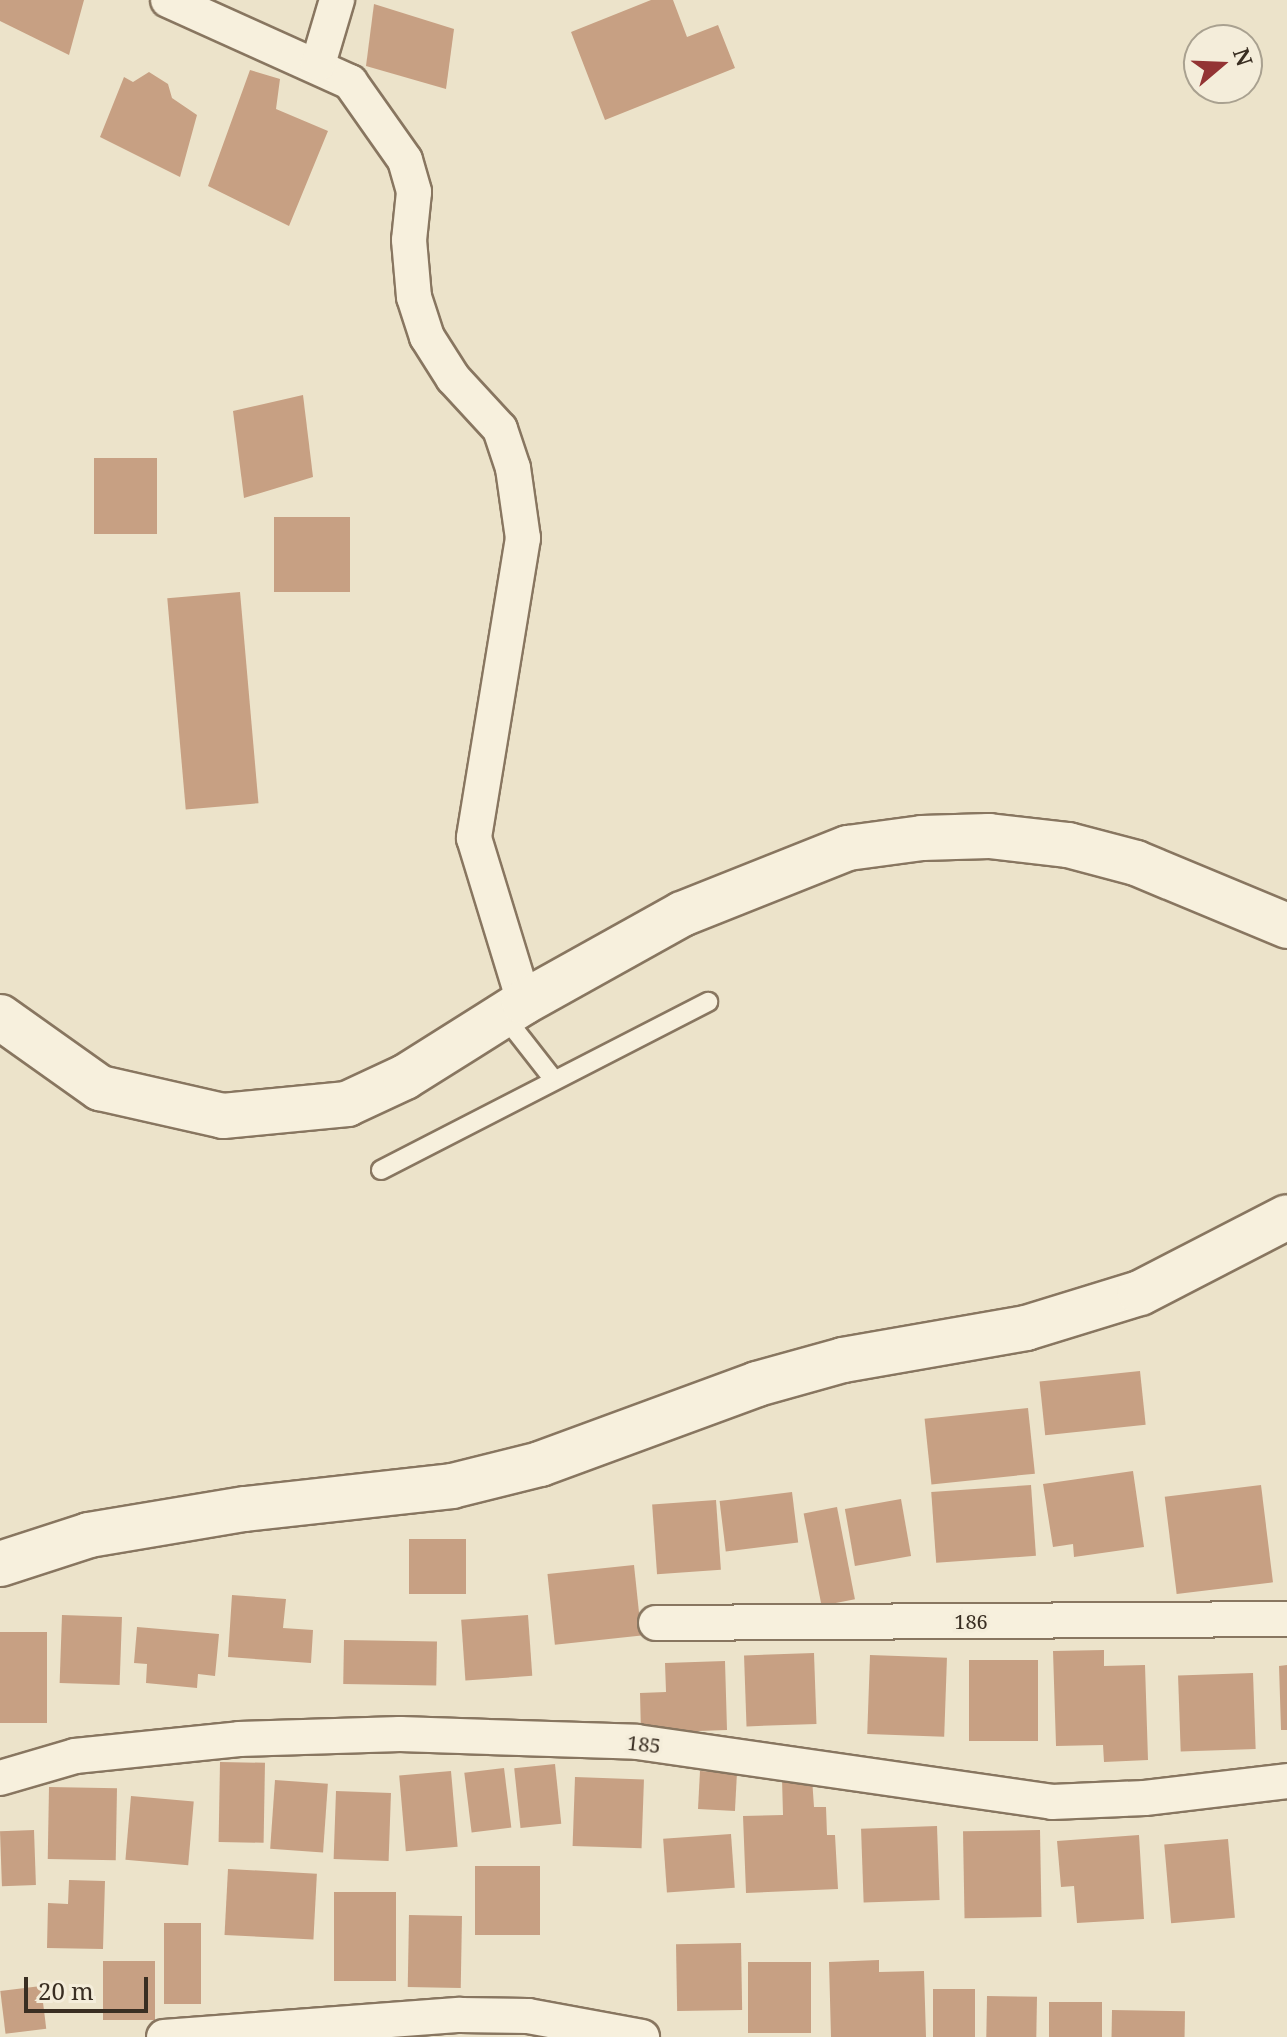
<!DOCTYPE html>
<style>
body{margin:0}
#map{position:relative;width:1287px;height:2037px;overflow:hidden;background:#ece3ca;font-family:"Noto Serif",serif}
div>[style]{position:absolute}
.building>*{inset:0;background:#c7a083;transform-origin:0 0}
.roads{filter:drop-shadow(2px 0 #887660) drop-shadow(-2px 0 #887660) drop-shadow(0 2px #887660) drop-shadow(0 -2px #887660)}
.service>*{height:18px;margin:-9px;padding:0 9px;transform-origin:9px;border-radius:9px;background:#f7f0dd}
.minor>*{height:34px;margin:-17px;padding:0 17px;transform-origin:17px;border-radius:17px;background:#f7f0dd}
.secondary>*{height:44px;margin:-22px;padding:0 22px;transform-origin:22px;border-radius:22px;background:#f7f0dd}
span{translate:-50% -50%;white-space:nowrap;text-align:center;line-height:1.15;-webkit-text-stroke:7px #f4edda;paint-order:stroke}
.street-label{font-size:20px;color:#392e22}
.north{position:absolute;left:1183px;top:24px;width:80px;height:80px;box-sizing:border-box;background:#f4edda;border:2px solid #a9a190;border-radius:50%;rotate:71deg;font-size:22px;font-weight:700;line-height:32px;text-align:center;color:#392e22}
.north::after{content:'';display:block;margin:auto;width:28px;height:36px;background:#933434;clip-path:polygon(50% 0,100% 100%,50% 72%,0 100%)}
.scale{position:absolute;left:24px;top:1977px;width:124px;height:36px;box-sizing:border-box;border:4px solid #392e22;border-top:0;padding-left:10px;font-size:24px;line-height:28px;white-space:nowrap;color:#392e22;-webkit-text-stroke:6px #f4edda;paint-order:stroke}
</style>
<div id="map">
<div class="building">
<i style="clip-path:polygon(0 0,84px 0,69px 55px,0 21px)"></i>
<i style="clip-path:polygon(651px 0,673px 0,687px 37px,718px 25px,735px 68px,605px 120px,571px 32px)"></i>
<i style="clip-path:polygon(374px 4px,454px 29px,446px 89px,366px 66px)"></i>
<i style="clip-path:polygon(250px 70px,280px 79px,276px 109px,328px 131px,289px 226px,208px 186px)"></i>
<i style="clip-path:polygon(149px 72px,168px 84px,172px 98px,197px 115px,180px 177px,100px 137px,124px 77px,133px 82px)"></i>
<i style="clip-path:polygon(303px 395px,313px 477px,244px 498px,233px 411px)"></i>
<i style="left:157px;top:458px;width:76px;height:63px;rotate:90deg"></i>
<i style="left:350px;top:517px;width:75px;height:76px;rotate:90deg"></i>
<i style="left:240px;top:592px;width:212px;height:73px;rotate:85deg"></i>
<i style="left:1140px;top:1371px;width:54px;height:101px;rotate:84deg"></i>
<i style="left:1028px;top:1408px;width:66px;height:104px;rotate:84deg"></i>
<i style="clip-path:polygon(1133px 1471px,1144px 1547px,1074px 1557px,1073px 1544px,1053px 1547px,1043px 1484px)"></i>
<i style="left:1031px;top:1485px;width:71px;height:100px;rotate:86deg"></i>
<i style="left:1261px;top:1485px;width:98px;height:97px;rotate:83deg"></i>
<i style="left:792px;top:1492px;width:51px;height:73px;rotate:83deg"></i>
<i style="left:901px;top:1499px;width:58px;height:57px;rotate:80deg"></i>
<i style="left:716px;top:1500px;width:70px;height:64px;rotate:86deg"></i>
<i style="left:837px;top:1507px;width:94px;height:34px;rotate:79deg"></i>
<i style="left:409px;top:1539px;width:57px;height:55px"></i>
<i style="left:634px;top:1565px;width:71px;height:87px;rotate:84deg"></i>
<i style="clip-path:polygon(232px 1595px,286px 1599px,283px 1628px,313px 1630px,311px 1663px,228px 1657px)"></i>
<i style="left:62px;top:1615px;width:60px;height:68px;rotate:2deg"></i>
<i style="left:528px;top:1615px;width:61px;height:67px;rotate:86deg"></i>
<i style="clip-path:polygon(137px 1627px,219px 1634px,215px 1676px,198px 1674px,197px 1688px,146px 1683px,147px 1664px,134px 1663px)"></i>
<i style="left:0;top:1632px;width:47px;height:91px"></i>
<i style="left:344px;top:1640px;width:93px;height:44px;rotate:1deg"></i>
<i style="clip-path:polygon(1104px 1650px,1104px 1666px,1145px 1665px,1148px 1760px,1104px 1762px,1103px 1745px,1056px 1746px,1053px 1651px)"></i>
<i style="left:814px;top:1653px;width:71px;height:70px;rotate:88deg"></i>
<i style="left:870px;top:1655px;width:77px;height:79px;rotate:2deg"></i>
<i style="left:969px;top:1660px;width:69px;height:81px"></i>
<i style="clip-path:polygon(725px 1661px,727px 1730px,641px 1733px,640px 1693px,666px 1692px,665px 1663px)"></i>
<i style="clip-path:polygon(1287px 1665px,1287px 1730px,1281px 1730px,1279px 1666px)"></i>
<i style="left:1253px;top:1673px;width:76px;height:75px;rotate:88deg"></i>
<i style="left:220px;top:1762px;width:45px;height:80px;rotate:1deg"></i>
<i style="left:555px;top:1764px;width:60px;height:41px;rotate:84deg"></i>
<i style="left:504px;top:1768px;width:60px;height:40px;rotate:83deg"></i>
<i style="left:451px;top:1771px;width:76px;height:52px;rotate:85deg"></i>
<i style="left:700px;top:1771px;width:37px;height:38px;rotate:3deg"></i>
<i style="left:575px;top:1777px;width:69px;height:69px;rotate:2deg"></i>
<i style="clip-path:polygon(812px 1778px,814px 1807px,826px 1807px,827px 1835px,835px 1835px,838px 1889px,746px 1893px,743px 1816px,783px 1815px,782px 1779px)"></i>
<i style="left:275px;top:1780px;width:53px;height:69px;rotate:4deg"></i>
<i style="left:49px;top:1787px;width:68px;height:72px;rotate:1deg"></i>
<i style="left:336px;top:1791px;width:55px;height:68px;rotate:2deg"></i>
<i style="left:131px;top:1796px;width:63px;height:64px;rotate:5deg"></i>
<i style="left:937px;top:1826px;width:74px;height:76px;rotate:88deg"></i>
<i style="left:34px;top:1830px;width:55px;height:34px;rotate:88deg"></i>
<i style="left:1040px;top:1830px;width:87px;height:77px;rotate:89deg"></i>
<i style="left:731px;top:1834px;width:54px;height:68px;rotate:86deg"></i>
<i style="clip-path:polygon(1139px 1835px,1144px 1919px,1077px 1923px,1074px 1886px,1061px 1887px,1057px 1841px)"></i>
<i style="left:1228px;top:1839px;width:79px;height:64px;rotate:85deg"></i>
<i style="left:540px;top:1866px;width:69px;height:65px;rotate:90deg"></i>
<i style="left:228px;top:1869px;width:89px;height:66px;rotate:3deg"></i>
<i style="clip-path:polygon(69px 1880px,105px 1881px,103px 1949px,47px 1948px,48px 1903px,68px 1904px)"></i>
<i style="left:334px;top:1892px;width:62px;height:89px"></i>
<i style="left:409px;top:1915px;width:53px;height:72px;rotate:1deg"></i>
<i style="left:164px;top:1923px;width:37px;height:81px"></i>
<i style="left:741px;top:1943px;width:67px;height:65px;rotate:89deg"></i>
<i style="clip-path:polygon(879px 1960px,879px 1972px,924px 1971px,926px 2037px,831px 2037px,829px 1962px)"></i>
<i style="left:103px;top:1961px;width:52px;height:59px"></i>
<i style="left:748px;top:1962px;width:63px;height:71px"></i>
<i style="left:41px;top:1986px;width:43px;height:41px;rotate:83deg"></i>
<i style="left:933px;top:1989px;width:42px;height:48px"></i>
<i style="left:987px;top:1996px;width:50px;height:41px;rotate:1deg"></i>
<i style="left:1102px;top:2002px;width:35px;height:53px;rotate:90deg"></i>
<i style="left:1112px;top:2010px;width:73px;height:27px;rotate:1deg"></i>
</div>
<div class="roads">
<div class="service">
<i style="left:504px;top:1016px;width:81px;rotate:52deg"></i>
<i style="left:381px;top:1170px;width:368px;rotate:-27.2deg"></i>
</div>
<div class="minor">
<i style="left:168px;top:0;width:200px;rotate:24.3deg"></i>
<i style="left:350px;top:82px;width:95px;rotate:54.8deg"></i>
<i style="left:405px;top:160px;width:33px;rotate:74deg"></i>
<i style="left:414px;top:192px;width:48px;rotate:95.9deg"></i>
<i style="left:409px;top:240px;width:57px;rotate:85deg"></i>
<i style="left:414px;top:297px;width:42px;rotate:72deg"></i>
<i style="left:427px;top:337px;width:49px;rotate:57.6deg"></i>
<i style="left:453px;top:378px;width:69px;rotate:47.3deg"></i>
<i style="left:500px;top:429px;width:41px;rotate:71.6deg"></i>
<i style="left:513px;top:468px;width:71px;rotate:81.9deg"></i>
<i style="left:523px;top:538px;width:304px;rotate:99.3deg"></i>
<i style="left:474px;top:838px;width:171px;rotate:73deg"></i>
<i style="left:318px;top:64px;width:67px;rotate:-73.5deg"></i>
<i style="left:656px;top:1623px;width:631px;rotate:-0.36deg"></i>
<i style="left:0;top:1778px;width:78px;rotate:-16.3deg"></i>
<i style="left:75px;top:1756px;width:165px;rotate:-5.9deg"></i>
<i style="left:239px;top:1739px;width:161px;rotate:-1.8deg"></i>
<i style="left:400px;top:1734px;width:237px;rotate:1.9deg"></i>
<i style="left:637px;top:1742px;width:419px;rotate:8.2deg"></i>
<i style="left:1052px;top:1802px;width:93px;rotate:-2.5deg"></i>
<i style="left:1145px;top:1798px;width:143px;rotate:-6.8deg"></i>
<i style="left:164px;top:2037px;width:297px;rotate:-4.3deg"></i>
<i style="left:460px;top:2015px;width:68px;rotate:0.8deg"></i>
<i style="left:528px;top:2016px;width:116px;rotate:10.4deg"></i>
</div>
<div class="secondary">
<i style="left:0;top:1017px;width:123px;rotate:35.4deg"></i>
<i style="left:100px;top:1088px;width:126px;rotate:12.8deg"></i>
<i style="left:223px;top:1116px;width:125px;rotate:-5.5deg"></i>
<i style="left:347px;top:1104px;width:64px;rotate:-25deg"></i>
<i style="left:405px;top:1077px;width:141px;rotate:-32.2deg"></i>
<i style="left:524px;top:1002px;width:181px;rotate:-29.1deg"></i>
<i style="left:682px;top:914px;width:179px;rotate:-21.7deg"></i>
<i style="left:848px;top:848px;width:75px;rotate:-7.7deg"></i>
<i style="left:922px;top:838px;width:67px;rotate:-1.7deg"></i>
<i style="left:989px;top:836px;width:80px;rotate:6.5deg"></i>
<i style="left:1068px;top:845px;width:70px;rotate:14.8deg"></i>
<i style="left:1136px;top:863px;width:164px;rotate:22.6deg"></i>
<i style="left:0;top:1564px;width:94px;rotate:-18deg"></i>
<i style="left:89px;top:1535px;width:158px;rotate:-9.5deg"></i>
<i style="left:245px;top:1509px;width:208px;rotate:-6.3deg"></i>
<i style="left:452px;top:1486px;width:91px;rotate:-14deg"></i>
<i style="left:540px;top:1464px;width:231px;rotate:-20.2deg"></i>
<i style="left:757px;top:1384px;width:89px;rotate:-15.6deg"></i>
<i style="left:843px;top:1360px;width:186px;rotate:-9.9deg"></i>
<i style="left:1026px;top:1328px;width:119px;rotate:-17.1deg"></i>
<i style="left:1140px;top:1293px;width:165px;rotate:-27.3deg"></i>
</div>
</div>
<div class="street-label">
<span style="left:971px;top:1621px">186</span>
<span style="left:644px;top:1744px;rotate:6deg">185</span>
</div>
<div class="north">N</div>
<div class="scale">20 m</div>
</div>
